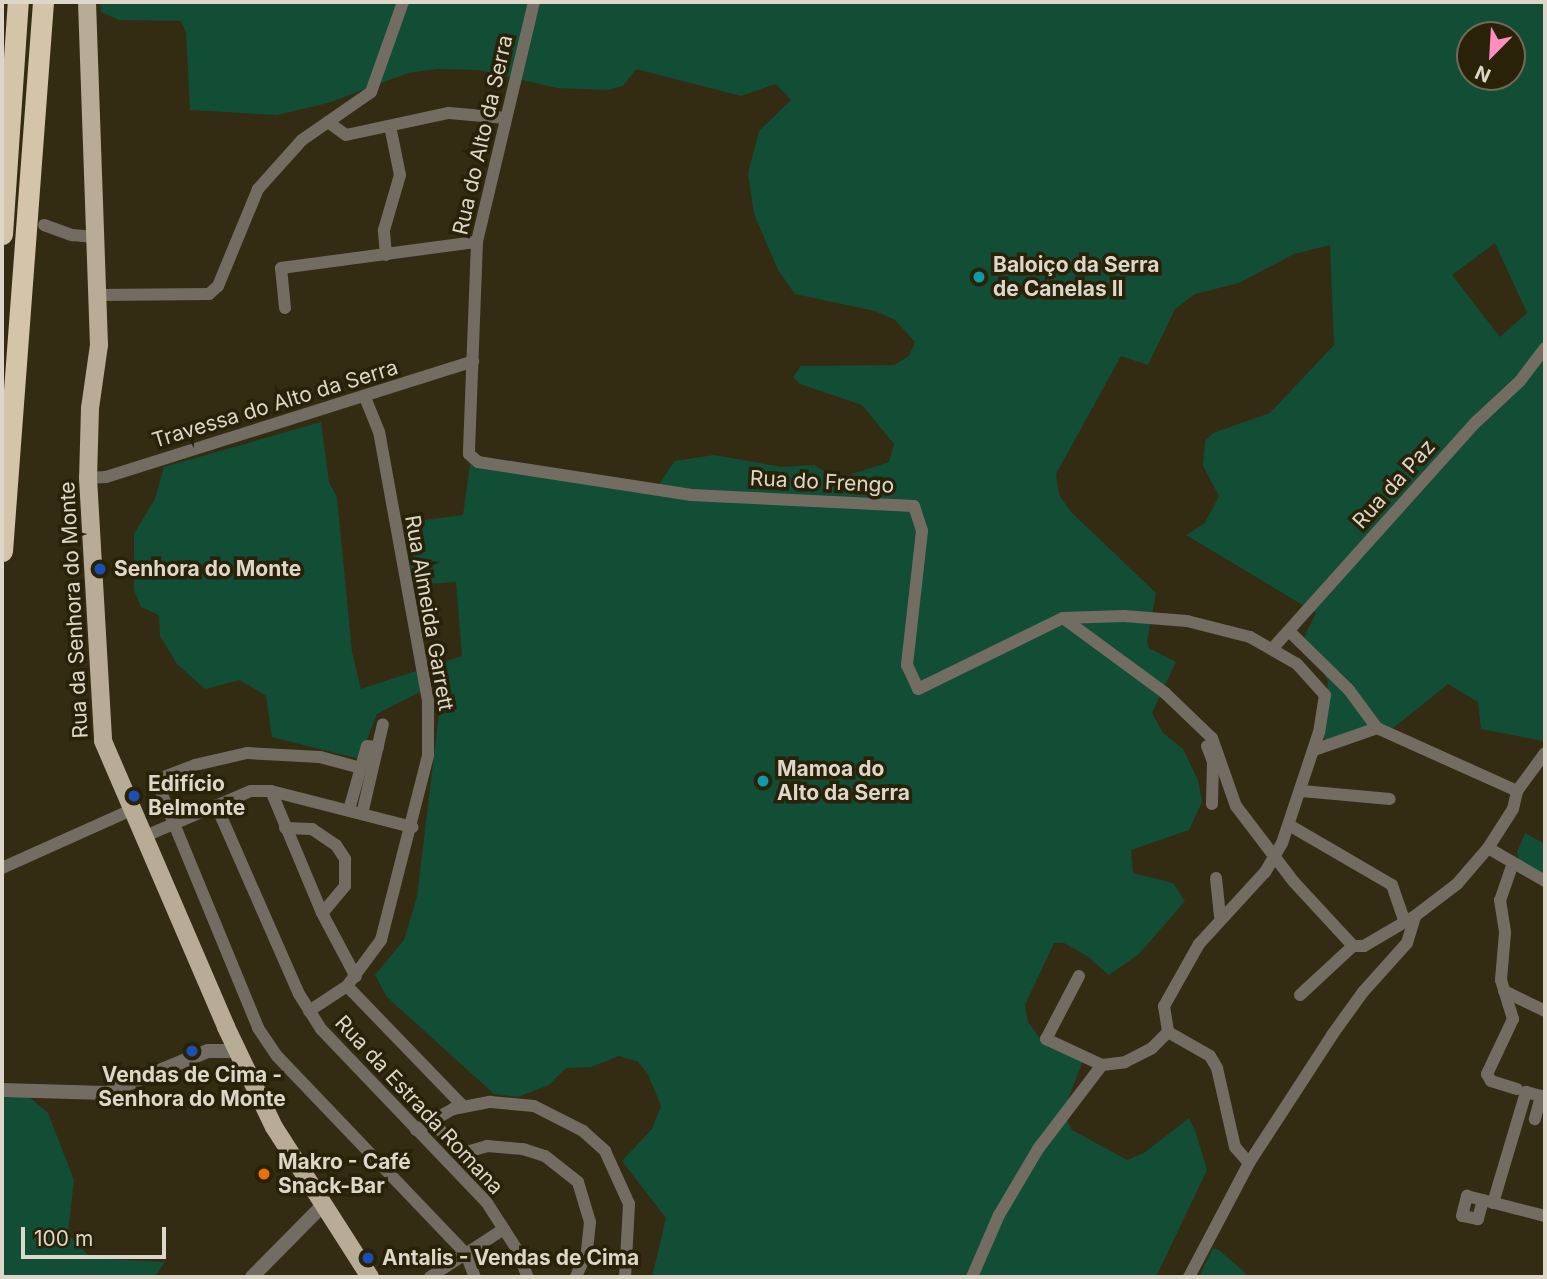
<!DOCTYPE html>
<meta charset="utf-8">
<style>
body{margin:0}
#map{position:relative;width:1547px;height:1279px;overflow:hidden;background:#342b13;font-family:Inter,sans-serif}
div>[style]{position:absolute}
.green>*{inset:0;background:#124d36}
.minor>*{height:12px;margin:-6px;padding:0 6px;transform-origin:6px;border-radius:6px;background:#726c62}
.tertiary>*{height:14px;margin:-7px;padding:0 7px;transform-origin:7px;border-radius:7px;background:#726c62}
.primary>*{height:18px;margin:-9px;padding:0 9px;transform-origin:9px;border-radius:9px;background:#b8ac96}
.motorway>*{height:21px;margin:-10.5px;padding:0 10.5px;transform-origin:10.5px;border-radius:10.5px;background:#d4c5aa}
.dots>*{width:19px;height:19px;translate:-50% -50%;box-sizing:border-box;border:4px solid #2a2109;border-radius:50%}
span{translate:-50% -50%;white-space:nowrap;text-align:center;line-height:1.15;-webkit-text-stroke:7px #2a2109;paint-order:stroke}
.street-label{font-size:21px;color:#dcd7c9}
.poi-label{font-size:21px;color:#dcd7c9;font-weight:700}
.left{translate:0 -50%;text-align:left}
.frame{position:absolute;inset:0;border:4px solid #dcd7c9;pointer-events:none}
.north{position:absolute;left:1456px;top:21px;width:70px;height:70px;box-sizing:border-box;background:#2a2109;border:2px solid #716a56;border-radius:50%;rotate:204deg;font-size:19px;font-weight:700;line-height:28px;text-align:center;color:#dcd7c9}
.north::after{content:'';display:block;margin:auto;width:24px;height:32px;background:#fd8ebf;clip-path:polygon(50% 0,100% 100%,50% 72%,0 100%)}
.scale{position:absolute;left:21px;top:1227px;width:145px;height:32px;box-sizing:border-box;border:4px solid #dcd7c9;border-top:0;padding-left:9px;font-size:21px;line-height:24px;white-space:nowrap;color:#dcd7c9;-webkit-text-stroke:5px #2a2109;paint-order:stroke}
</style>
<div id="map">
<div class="green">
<i style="clip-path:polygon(evenodd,100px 2px,1545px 2px,1543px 741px,1481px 729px,1478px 702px,1448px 684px,1392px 729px,1345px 741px,1322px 739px,1328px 681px,1304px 637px,1316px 613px,1186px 535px,1205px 523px,1219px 496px,1203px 466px,1205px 441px,1213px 433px,1270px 413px,1334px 345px,1330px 245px,1294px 254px,1239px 283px,1195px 294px,1175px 309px,1148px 365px,1121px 356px,1056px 474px,1059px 495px,1071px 512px,1156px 593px,1147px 642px,1149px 648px,1176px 662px,1152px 713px,1163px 733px,1183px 749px,1198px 780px,1202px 802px,1189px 830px,1131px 850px,1133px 873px,1173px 883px,1185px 901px,1139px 954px,1109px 975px,1087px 956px,1064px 943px,1054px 943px,1025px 1005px,1028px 1022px,1042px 1041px,1083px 1060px,1063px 1113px,1072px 1130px,1127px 1160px,1144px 1153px,1189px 1118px,1195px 1130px,1207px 1170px,1156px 1277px,652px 1277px,666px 1218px,622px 1161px,652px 1129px,661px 1106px,648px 1074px,638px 1062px,619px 1056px,591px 1067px,566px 1068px,549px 1085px,518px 1097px,494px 1094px,387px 997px,375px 975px,404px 940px,417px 897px,443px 680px,377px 714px,359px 759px,272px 737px,266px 696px,240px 680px,205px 689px,177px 664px,160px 636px,159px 615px,141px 607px,134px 590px,134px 534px,155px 499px,164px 467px,321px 422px,329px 482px,337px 497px,352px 652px,361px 689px,462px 656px,456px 582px,413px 585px,403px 523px,463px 515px,472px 451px,479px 457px,659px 484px,675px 461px,714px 455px,782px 467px,814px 465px,829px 474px,849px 475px,889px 462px,894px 444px,862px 405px,800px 384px,793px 377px,801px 366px,894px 365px,909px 356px,915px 342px,895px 320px,875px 311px,795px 294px,778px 270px,754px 214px,748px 173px,759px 131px,791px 100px,776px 84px,741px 96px,636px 69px,623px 86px,608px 90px,557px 88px,478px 70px,437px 69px,408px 73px,328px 103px,277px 115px,190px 110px,186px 32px,181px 21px,119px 20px,101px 12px,100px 2px,1470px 35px,1512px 35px,1512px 77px,1470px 77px,1470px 35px,100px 2px,1495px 243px,1527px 313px,1500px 337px,1452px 275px,1495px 243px)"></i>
<i style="clip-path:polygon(1525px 833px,1545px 844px,1545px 875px,1519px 860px,1517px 852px)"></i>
<i style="clip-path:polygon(28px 1096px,48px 1113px,74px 1180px,68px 1234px,91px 1258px,165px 1262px,155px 1277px,2px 1277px,2px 1098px)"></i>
<i style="clip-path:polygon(1213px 1248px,1219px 1250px,1250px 1277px,1199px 1277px)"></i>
</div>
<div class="minor">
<i style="left:534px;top:2px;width:247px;rotate:103.4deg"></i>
<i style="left:477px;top:242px;width:212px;rotate:92.2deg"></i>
<i style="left:469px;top:454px;width:12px;rotate:42deg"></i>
<i style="left:478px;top:462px;width:216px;rotate:8.8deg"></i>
<i style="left:691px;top:495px;width:223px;rotate:2.8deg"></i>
<i style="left:914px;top:506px;width:26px;rotate:72deg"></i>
<i style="left:922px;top:531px;width:135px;rotate:96.4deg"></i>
<i style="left:907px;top:665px;width:26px;rotate:65deg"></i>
<i style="left:918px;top:689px;width:161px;rotate:-26.1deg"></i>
<i style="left:1063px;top:618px;width:61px;rotate:-1.9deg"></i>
<i style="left:1124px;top:616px;width:63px;rotate:4.5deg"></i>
<i style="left:1187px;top:621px;width:65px;rotate:14.3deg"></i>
<i style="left:1250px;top:637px;width:54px;rotate:29.9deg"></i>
<i style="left:1297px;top:664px;width:42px;rotate:47.9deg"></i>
<i style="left:1325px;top:695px;width:37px;rotate:99deg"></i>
<i style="left:1319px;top:732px;width:117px;rotate:108.4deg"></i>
<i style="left:1282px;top:843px;width:34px;rotate:120deg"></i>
<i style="left:1265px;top:872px;width:98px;rotate:132.5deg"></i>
<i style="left:1199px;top:944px;width:71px;rotate:119.4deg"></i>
<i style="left:1164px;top:1006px;width:26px;rotate:81deg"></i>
<i style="left:1168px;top:1032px;width:48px;rotate:29.7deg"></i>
<i style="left:1210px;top:1056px;width:14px;rotate:60deg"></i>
<i style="left:1217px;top:1068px;width:81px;rotate:77.2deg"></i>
<i style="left:1235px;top:1147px;width:21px;rotate:49deg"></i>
<i style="left:328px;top:122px;width:22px;rotate:36deg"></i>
<i style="left:346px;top:135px;width:105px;rotate:-12.1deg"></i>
<i style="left:449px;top:113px;width:57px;rotate:5deg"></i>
<i style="left:44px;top:225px;width:30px;rotate:20deg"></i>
<i style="left:72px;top:235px;width:22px;rotate:5deg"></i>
<i style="left:386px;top:255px;width:25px;rotate:-95deg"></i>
<i style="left:384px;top:230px;width:57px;rotate:-73.8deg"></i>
<i style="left:400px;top:175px;width:50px;rotate:-101.5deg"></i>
<i style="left:97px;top:295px;width:112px;rotate:-0.5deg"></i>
<i style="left:209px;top:294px;width:12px;rotate:-42deg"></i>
<i style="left:218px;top:286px;width:105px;rotate:-67.6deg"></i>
<i style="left:258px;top:189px;width:66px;rotate:-48.1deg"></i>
<i style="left:302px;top:140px;width:84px;rotate:-34.8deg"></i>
<i style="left:371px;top:92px;width:96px;rotate:-70.4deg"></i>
<i style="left:285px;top:308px;width:40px;rotate:-95.7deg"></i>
<i style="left:281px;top:268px;width:198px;rotate:-7.6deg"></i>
<i style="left:88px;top:478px;width:18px;rotate:-3deg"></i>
<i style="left:106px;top:477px;width:385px;rotate:-17.5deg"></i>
<i style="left:1063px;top:618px;width:127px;rotate:36.3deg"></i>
<i style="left:1165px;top:693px;width:65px;rotate:43.8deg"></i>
<i style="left:1212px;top:738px;width:72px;rotate:70.6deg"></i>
<i style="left:1236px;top:806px;width:96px;rotate:52.7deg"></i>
<i style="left:1294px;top:882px;width:87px;rotate:47.3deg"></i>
<i style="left:1353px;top:946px;width:11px"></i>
<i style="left:1364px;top:946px;width:59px;rotate:-30.5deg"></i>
<i style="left:1291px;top:633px;width:81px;rotate:44.5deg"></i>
<i style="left:1349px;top:690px;width:47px;rotate:53.6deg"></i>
<i style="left:1273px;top:648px;width:304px;rotate:-48.1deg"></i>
<i style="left:1476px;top:422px;width:60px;rotate:-43deg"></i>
<i style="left:1520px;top:381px;width:41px;rotate:-52.9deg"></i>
<i style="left:1207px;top:746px;width:17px;rotate:69deg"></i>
<i style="left:1213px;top:762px;width:42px;rotate:91.4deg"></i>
<i style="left:1314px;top:750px;width:67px;rotate:-19.2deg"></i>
<i style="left:1377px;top:728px;width:154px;rotate:24.2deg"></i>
<i style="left:361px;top:768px;width:42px;rotate:-165deg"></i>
<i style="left:320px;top:757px;width:73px;rotate:-176.9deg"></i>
<i style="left:247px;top:753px;width:53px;rotate:167deg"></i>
<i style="left:195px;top:765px;width:42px;rotate:159deg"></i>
<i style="left:156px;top:780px;width:268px;rotate:67.6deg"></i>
<i style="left:258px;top:1028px;width:34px;rotate:56deg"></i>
<i style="left:277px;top:1056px;width:274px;rotate:46.3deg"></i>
<i style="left:466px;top:1254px;width:25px;rotate:69deg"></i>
<i style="left:271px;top:791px;width:132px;rotate:67.3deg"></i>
<i style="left:322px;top:913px;width:72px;rotate:62deg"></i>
<i style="left:1302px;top:791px;width:88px;rotate:5.2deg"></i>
<i style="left:216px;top:805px;width:206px;rotate:66.3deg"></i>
<i style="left:299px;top:994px;width:41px;rotate:57.8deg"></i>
<i style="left:321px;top:1029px;width:240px;rotate:46.3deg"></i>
<i style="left:487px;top:1203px;width:54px;rotate:57.2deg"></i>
<i style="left:516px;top:1248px;width:31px;rotate:68deg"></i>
<i style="left:349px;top:810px;width:66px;rotate:-74.3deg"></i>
<i style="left:367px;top:746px;width:11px;rotate:5deg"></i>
<i style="left:362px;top:814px;width:92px;rotate:-76.9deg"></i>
<i style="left:1289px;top:825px;width:119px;rotate:30.2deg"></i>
<i style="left:1392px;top:885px;width:36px;rotate:71deg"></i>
<i style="left:285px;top:828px;width:27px;rotate:2deg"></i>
<i style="left:312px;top:829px;width:29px;rotate:34deg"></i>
<i style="left:336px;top:845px;width:17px;rotate:57deg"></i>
<i style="left:345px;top:859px;width:27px;rotate:90deg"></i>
<i style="left:345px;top:886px;width:35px;rotate:130deg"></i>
<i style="left:143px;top:837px;width:117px;rotate:-23.1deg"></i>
<i style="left:251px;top:791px;width:20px"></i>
<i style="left:271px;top:791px;width:146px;rotate:14.3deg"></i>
<i style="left:1488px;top:848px;width:66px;rotate:30.1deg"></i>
<i style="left:1513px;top:863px;width:39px;rotate:109deg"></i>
<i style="left:1500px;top:900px;width:33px;rotate:81deg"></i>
<i style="left:1505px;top:933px;width:47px;rotate:94.9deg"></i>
<i style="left:1501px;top:980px;width:41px;rotate:72.9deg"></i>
<i style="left:1513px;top:1019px;width:61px;rotate:115.3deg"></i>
<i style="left:1487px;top:1074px;width:8px;rotate:60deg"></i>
<i style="left:1491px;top:1081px;width:27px;rotate:17deg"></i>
<i style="left:2px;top:868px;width:141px;rotate:-24.2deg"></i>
<i style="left:1216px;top:878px;width:38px;rotate:84deg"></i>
<i style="left:1079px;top:976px;width:71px;rotate:117.6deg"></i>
<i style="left:1046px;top:1039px;width:62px;rotate:24.9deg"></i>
<i style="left:347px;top:986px;width:167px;rotate:46deg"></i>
<i style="left:1504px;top:991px;width:46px;rotate:26deg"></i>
<i style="left:1300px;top:995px;width:72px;rotate:-42.8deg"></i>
<i style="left:309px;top:1011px;width:45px;rotate:-33.3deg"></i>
<i style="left:347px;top:986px;width:57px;rotate:-53.5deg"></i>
<i style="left:381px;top:940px;width:191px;rotate:-75.7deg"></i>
<i style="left:428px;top:755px;width:54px;rotate:-90deg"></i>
<i style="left:428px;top:701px;width:273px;rotate:-100.3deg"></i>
<i style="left:379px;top:432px;width:38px;rotate:-112deg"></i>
<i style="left:430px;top:1120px;width:47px;rotate:45deg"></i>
<i style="left:463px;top:1153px;width:25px;rotate:-16deg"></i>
<i style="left:487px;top:1146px;width:36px;rotate:5deg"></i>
<i style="left:523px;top:1149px;width:23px;rotate:18deg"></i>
<i style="left:545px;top:1156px;width:42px;rotate:38.2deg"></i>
<i style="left:578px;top:1182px;width:42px;rotate:73.3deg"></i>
<i style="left:590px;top:1222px;width:30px;rotate:96deg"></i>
<i style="left:587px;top:1252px;width:27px;rotate:114deg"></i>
<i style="left:416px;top:1130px;width:43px;rotate:-29.6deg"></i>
<i style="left:453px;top:1109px;width:38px;rotate:-11deg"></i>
<i style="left:490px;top:1102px;width:44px;rotate:5.2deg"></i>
<i style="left:534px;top:1106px;width:55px;rotate:27deg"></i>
<i style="left:583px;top:1131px;width:30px;rotate:42deg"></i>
<i style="left:605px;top:1151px;width:58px;rotate:65.6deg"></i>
<i style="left:629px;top:1204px;width:73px;rotate:93.1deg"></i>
<i style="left:1483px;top:1200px;width:20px;rotate:105deg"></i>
<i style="left:1478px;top:1219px;width:16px;rotate:-169deg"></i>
<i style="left:1462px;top:1216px;width:21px;rotate:-76deg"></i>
<i style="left:1467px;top:1196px;width:81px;rotate:14.4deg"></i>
<i style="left:1493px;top:1203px;width:116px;rotate:-73.4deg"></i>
<i style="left:1526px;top:1092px;width:16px;rotate:15deg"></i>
<i style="left:1541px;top:1096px;width:24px;rotate:105deg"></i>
<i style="left:430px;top:1277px;width:88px;rotate:-33deg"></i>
<i style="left:972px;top:1277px;width:68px;rotate:-66.5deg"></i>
<i style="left:999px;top:1215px;width:77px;rotate:-59.4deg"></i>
<i style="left:1038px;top:1149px;width:106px;rotate:-52.7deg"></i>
<i style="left:1102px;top:1065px;width:23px;rotate:-7deg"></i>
<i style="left:1125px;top:1062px;width:30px;rotate:-27deg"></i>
<i style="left:1152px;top:1048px;width:23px;rotate:-45deg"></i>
<i style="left:1189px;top:1277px;width:129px;rotate:-62.2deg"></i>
<i style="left:1249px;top:1163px;width:153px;rotate:-57deg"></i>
<i style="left:1332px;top:1035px;width:53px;rotate:-54.2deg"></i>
<i style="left:1363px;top:992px;width:66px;rotate:-48.1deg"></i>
<i style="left:1407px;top:943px;width:28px;rotate:-73deg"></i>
<i style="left:1415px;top:916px;width:53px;rotate:-37.3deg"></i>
<i style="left:1457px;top:884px;width:48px;rotate:-49.3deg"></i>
<i style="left:1488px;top:848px;width:46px;rotate:-57.3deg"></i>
<i style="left:1513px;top:809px;width:18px;rotate:-77deg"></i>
<i style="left:1517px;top:791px;width:47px;rotate:-53.6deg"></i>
</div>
<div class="tertiary">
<i style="left:2px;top:1090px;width:104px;rotate:1.7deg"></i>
<i style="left:106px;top:1093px;width:110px;rotate:-22.4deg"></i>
<i style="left:208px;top:1051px;width:29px"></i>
<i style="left:252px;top:1277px;width:101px;rotate:-45.4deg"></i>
</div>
<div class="primary">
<i style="left:87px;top:2px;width:343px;rotate:88deg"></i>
<i style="left:99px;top:345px;width:64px;rotate:98.1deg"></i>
<i style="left:90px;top:408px;width:70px;rotate:91.6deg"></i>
<i style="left:88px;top:478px;width:263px;rotate:86.7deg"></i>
<i style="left:103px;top:741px;width:311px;rotate:66.7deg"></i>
<i style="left:226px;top:1027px;width:111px;rotate:64.4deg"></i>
<i style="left:274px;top:1127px;width:178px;rotate:57.4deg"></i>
</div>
<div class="motorway">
<i style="left:2px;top:234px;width:233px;rotate:-86.1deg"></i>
<i style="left:2px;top:551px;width:551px;rotate:-85.73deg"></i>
</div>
<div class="dots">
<i style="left:979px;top:277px;background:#0f9aa8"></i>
<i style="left:100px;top:569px;background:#1a4fb4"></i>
<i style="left:763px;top:781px;background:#0f9aa8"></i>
<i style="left:134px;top:796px;background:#1a4fb4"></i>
<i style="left:192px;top:1051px;background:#1a4fb4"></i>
<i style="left:264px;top:1174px;background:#e8710a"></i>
<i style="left:368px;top:1258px;background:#1a4fb4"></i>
</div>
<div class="street-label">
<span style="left:483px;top:135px;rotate:-77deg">Rua do Alto da Serra</span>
<span style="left:275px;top:404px;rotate:-17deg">Travessa do Alto da Serra</span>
<span style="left:822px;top:482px;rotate:3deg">Rua do Frengo</span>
<span style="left:1394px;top:484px;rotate:-48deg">Rua da Paz</span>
<span style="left:74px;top:610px;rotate:-93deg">Rua da Senhora do Monte</span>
<span style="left:429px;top:613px;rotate:80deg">Rua Almeida Garrett</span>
<span style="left:419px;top:1105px;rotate:47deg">Rua da Estrada Romana</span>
</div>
<div class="poi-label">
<span class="left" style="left:993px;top:277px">Baloiço da Serra<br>de Canelas II</span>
<span class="left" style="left:114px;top:569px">Senhora do Monte</span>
<span class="left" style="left:777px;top:781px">Mamoa do<br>Alto da Serra</span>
<span class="left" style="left:148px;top:796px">Edifício<br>Belmonte</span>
<span style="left:192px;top:1087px">Vendas de Cima -<br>Senhora do Monte</span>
<span class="left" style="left:278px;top:1174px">Makro - Café<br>Snack-Bar</span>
<span class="left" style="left:382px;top:1258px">Antalis - Vendas de Cima</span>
</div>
<div class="frame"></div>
<div class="north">N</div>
<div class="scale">100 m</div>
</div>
